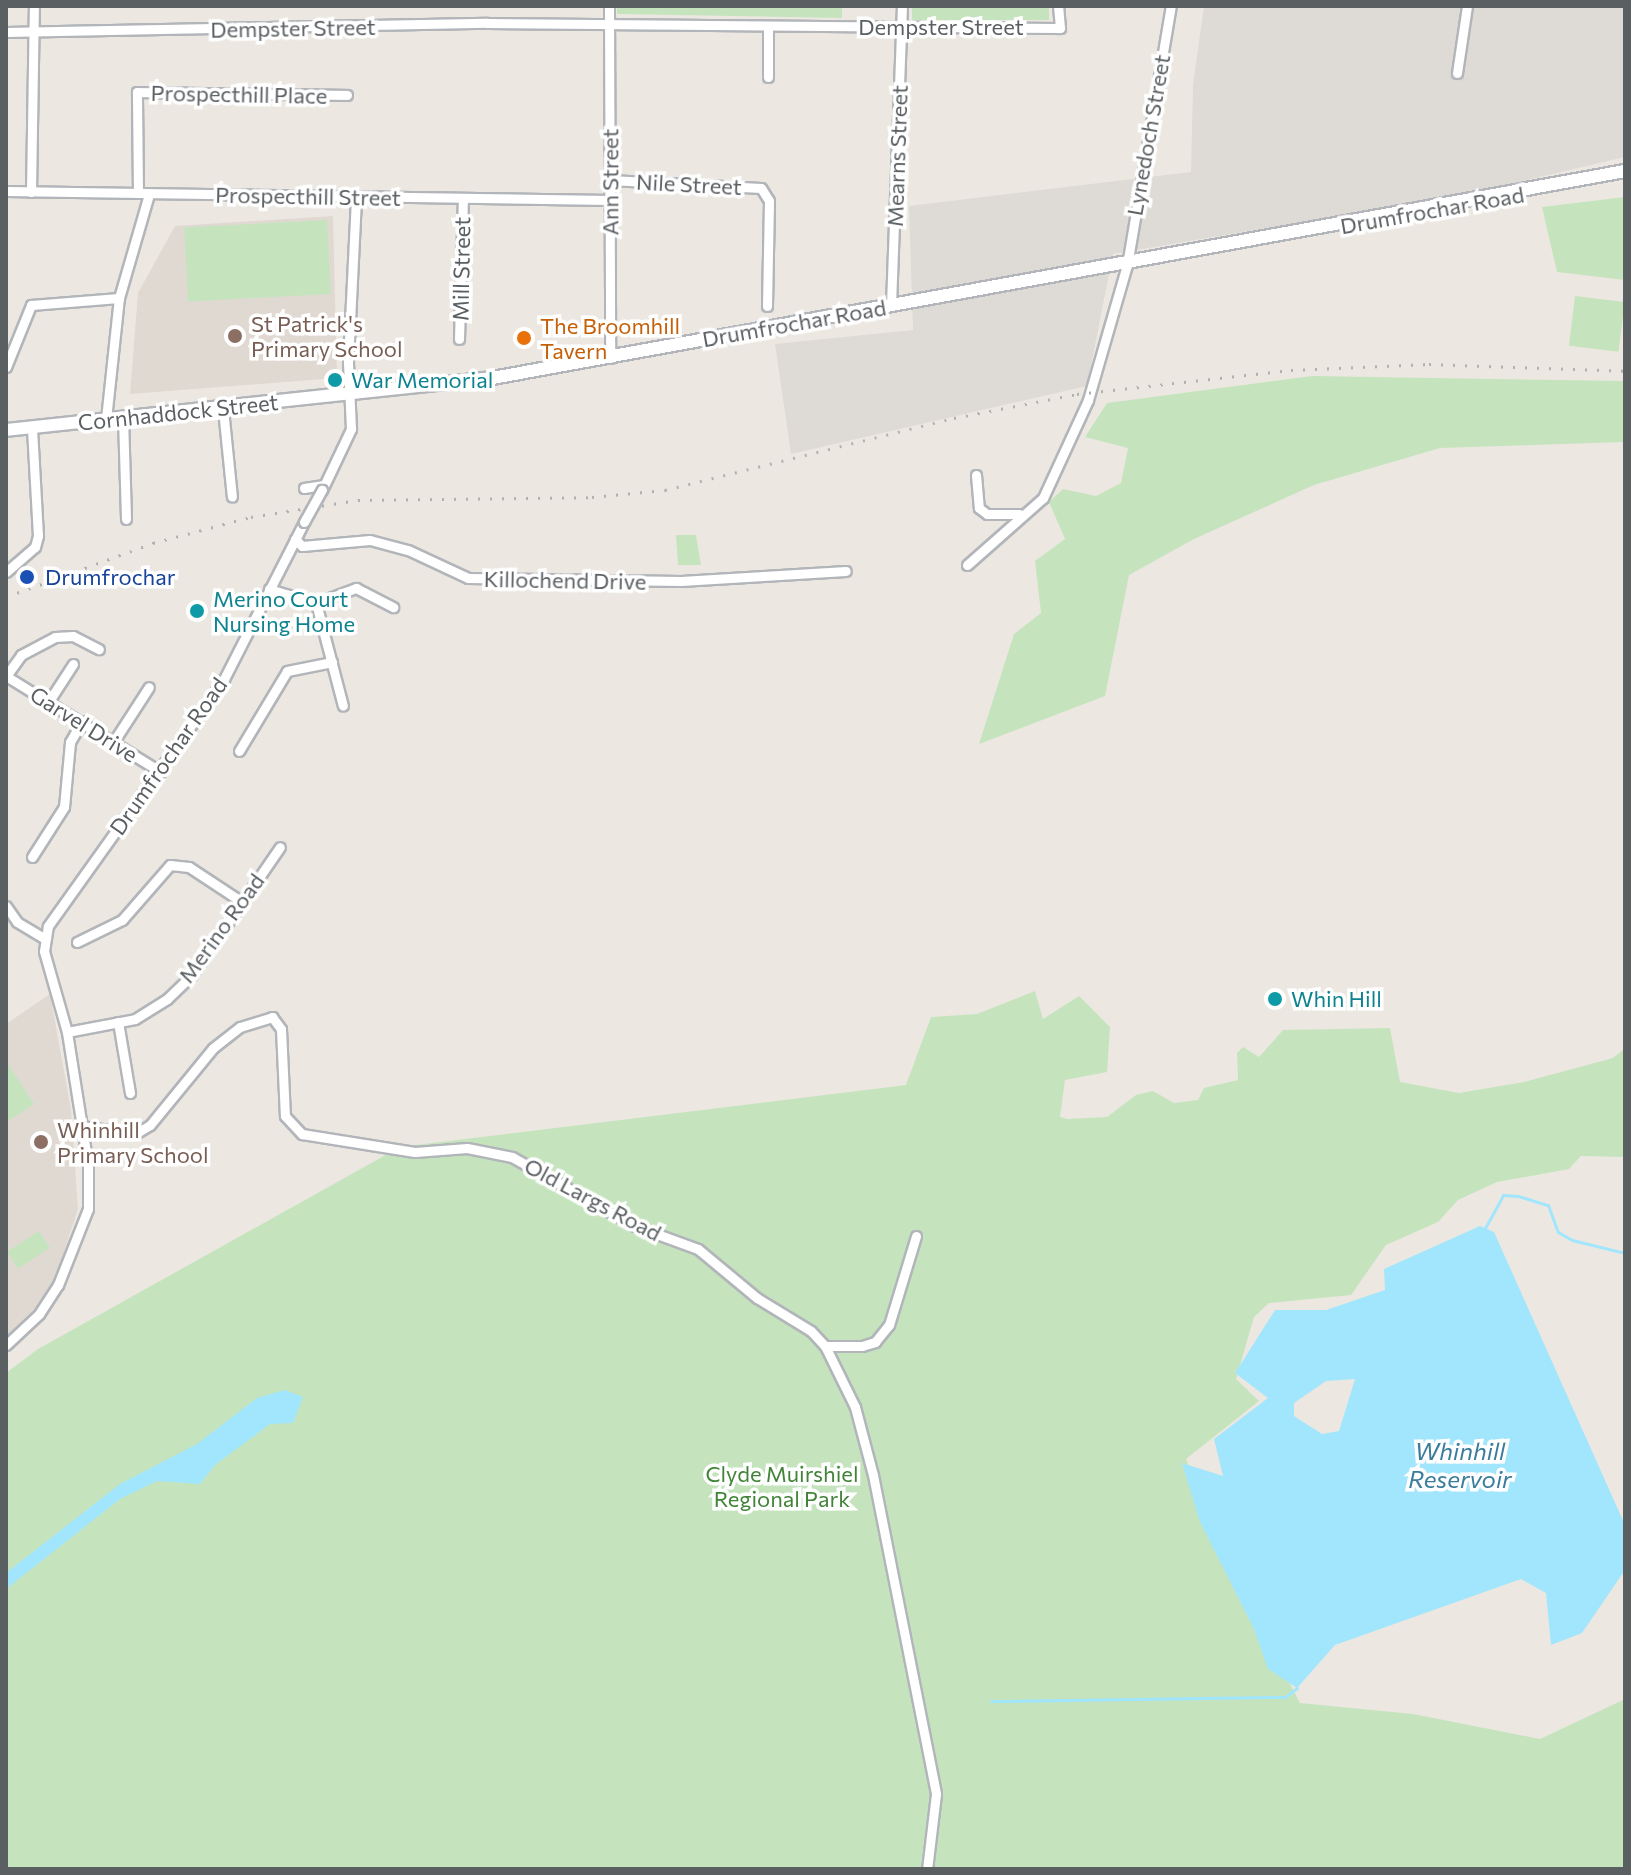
<!DOCTYPE html>
<style>
body{margin:0}
#map{position:relative;width:1631px;height:1875px;overflow:hidden;background:#ece8e1;font-family:Commissioner,sans-serif}
div>[style]{position:absolute}
.industrial>*{inset:0;background:#dedad6}
.education>*{inset:0;background:#dfd9d2}
.green>*{inset:0;background:#c5e4be;transform-origin:0 0}
.water>*{inset:0;background:#a1e6fd}
.stream>*{height:3px;margin:-1.5px;padding:0 1.5px;transform-origin:1.5px;border-radius:1.5px;background:#a1e6fd}
.roads{filter:drop-shadow(2px 0 #b2b5b9) drop-shadow(-2px 0 #b2b5b9) drop-shadow(0 2px #b2b5b9) drop-shadow(0 -2px #b2b5b9)}
.minor>*{height:9px;margin:-4.5px;padding:0 4.5px;transform-origin:4.5px;border-radius:4.5px;background:#fff}
.secondary>*{height:12px;margin:-6px;padding:0 6px;transform-origin:6px;border-radius:6px;background:#fff}
.rail>*{height:3px;margin-top:-1.5px;transform-origin:0;background:repeating-linear-gradient(90deg,#b0b1b2 0 2px,transparent 0 12px)}
.bridges{filter:drop-shadow(2px 0 #b2b5b9) drop-shadow(-2px 0 #b2b5b9) drop-shadow(0 2px #b2b5b9) drop-shadow(0 -2px #b2b5b9)}
.minor-bridge>*{height:9px;margin:-4.5px;padding:0 4.5px;transform-origin:4.5px;border-radius:4.5px;background:#fff}
.dots>*{width:22px;height:22px;translate:-50% -50%;box-sizing:border-box;border:4px solid #fff;border-radius:50%}
span{translate:-50% -50%;white-space:nowrap;text-align:center;line-height:1.15;-webkit-text-stroke:7px #fff;paint-order:stroke}
.street-label{font-size:22px;color:#5a5f62}
.education-label{font-size:22px;color:#785e54}
.left{translate:0 -50%;text-align:left}
.food-label{font-size:22px;color:#c56008}
.culture-label{font-size:22px;color:#0d838f}
.transit-label{font-size:22px;color:#164399}
.park-label{font-size:22px;color:#418437}
.water-label{font-size:24px;color:#3a7c9c;font-style:italic}
.frame{position:absolute;inset:0;border:8px solid #5a5f62;pointer-events:none}
</style>
<div id="map">
<div class="industrial">
<i style="clip-path:polygon(1204px 6px,1625px 6px,1625px 157px,1467px 194px,1113px 254px,1087px 386px,791px 454px,775px 344px,913px 330px,909px 206px,1191px 172px,1193px 85px)"></i>
</div>
<div class="education">
<i style="clip-path:polygon(333px 216px,337px 378px,130px 394px,138px 293px,175px 226px)"></i>
<i style="clip-path:polygon(50px 994px,71px 1110px,78px 1209px,51px 1292px,6px 1337px,6px 1024px)"></i>
</div>
<div class="green">
<i style="clip-path:polygon(617px 6px,842px 6px,842px 18px,617px 14px)"></i>
<i style="left:912px;top:6px;width:137px;height:14px"></i>
<i style="clip-path:polygon(1625px 197px,1625px 280px,1557px 272px,1542px 207px)"></i>
<i style="left:327px;top:220px;width:74px;height:143px;rotate:87deg"></i>
<i style="left:1575px;top:296px;width:50px;height:50px;rotate:7deg"></i>
<i style="clip-path:polygon(1312px 376px,1625px 381px,1625px 442px,1440px 448px,1314px 485px,1194px 539px,1129px 575px,1105px 696px,979px 744px,1014px 634px,1041px 613px,1035px 561px,1065px 539px,1049px 502px,1063px 489px,1096px 496px,1121px 483px,1128px 448px,1085px 437px,1107px 403px)"></i>
<i style="clip-path:polygon(676px 535px,696px 535px,701px 565px,678px 565px)"></i>
<i style="clip-path:polygon(1035px 991px,1043px 1019px,1079px 996px,1110px 1027px,1107px 1072px,1065px 1080px,1060px 1117px,1068px 1119px,1107px 1117px,1136px 1095px,1153px 1091px,1174px 1103px,1198px 1100px,1204px 1088px,1238px 1080px,1237px 1053px,1243px 1047px,1259px 1057px,1283px 1030px,1390px 1028px,1400px 1082px,1459px 1093px,1524px 1082px,1613px 1058px,1625px 1048px,1625px 1157px,1581px 1156px,1569px 1169px,1497px 1182px,1458px 1200px,1438px 1222px,1386px 1245px,1351px 1295px,1269px 1303px,1254px 1317px,1236px 1379px,1259px 1401px,1186px 1459px,1234px 1576px,1300px 1703px,1413px 1714px,1540px 1739px,1625px 1699px,1625px 1869px,6px 1869px,6px 1373px,38px 1349px,400px 1147px,906px 1085px,931px 1017px,977px 1014px)"></i>
<i style="clip-path:polygon(6px 1061px,34px 1104px,6px 1122px)"></i>
<i style="left:39px;top:1231px;width:20px;height:38px;rotate:57deg"></i>
</div>
<div class="water">
<i style="clip-path:polygon(evenodd,1480px 1226px,1494px 1232px,1625px 1525px,1625px 1570px,1582px 1633px,1551px 1645px,1546px 1593px,1521px 1579px,1335px 1645px,1297px 1688px,1268px 1669px,1254px 1629px,1200px 1522px,1182px 1463px,1223px 1476px,1214px 1439px,1268px 1398px,1235px 1373px,1275px 1310px,1326px 1310px,1385px 1290px,1384px 1269px,1480px 1226px,1355px 1379px,1339px 1431px,1322px 1434px,1294px 1416px,1294px 1403px,1326px 1381px,1355px 1379px)"></i>
<i style="clip-path:polygon(285px 1390px,303px 1397px,293px 1423px,270px 1424px,215px 1465px,200px 1484px,157px 1481px,120px 1499px,6px 1589px,6px 1573px,120px 1484px,197px 1444px,257px 1398px)"></i>
</div>
<div class="stream">
<i style="left:1485px;top:1228px;width:38px;rotate:-61deg"></i>
<i style="left:1503px;top:1195px;width:15px;rotate:4deg"></i>
<i style="left:1518px;top:1196px;width:31px;rotate:17deg"></i>
<i style="left:1548px;top:1205px;width:29px;rotate:70deg"></i>
<i style="left:1558px;top:1232px;width:16px;rotate:30deg"></i>
<i style="left:1572px;top:1240px;width:55px;rotate:13.8deg"></i>
<i style="left:991px;top:1701px;width:294px;rotate:-0.8deg"></i>
<i style="left:1285px;top:1697px;width:15px;rotate:-37deg"></i>
</div>
<div class="roads">
<div class="minor">
<i style="left:609px;top:6px;width:352px;rotate:89.8deg"></i>
<i style="left:6px;top:32px;width:481px;rotate:-1.1deg"></i>
<i style="left:487px;top:23px;width:573px;rotate:0.5deg"></i>
<i style="left:1060px;top:28px;width:22px;rotate:-95deg"></i>
<i style="left:1457px;top:73px;width:68px;rotate:-81.5deg"></i>
<i style="left:768px;top:77px;width:51px;rotate:-90deg"></i>
<i style="left:610px;top:180px;width:151px;rotate:3deg"></i>
<i style="left:761px;top:188px;width:15px;rotate:58deg"></i>
<i style="left:769px;top:201px;width:105px;rotate:91.1deg"></i>
<i style="left:6px;top:191px;width:604px;rotate:0.85deg"></i>
<i style="left:31px;top:192px;width:186px;rotate:-89.1deg"></i>
<i style="left:138px;top:193px;width:101px;rotate:-90.6deg"></i>
<i style="left:137px;top:92px;width:210px;rotate:0.8deg"></i>
<i style="left:891px;top:305px;width:299px;rotate:-87.9deg"></i>
<i style="left:459px;top:339px;width:141px;rotate:-88.4deg"></i>
<i style="left:6px;top:367px;width:67px;rotate:-68deg"></i>
<i style="left:31px;top:305px;width:88px;rotate:-4.5deg"></i>
<i style="left:223px;top:409px;width:88px;rotate:84.2deg"></i>
<i style="left:123px;top:417px;width:102px;rotate:88.3deg"></i>
<i style="left:106px;top:419px;width:122px;rotate:-83.9deg"></i>
<i style="left:119px;top:298px;width:108px;rotate:-73.9deg"></i>
<i style="left:976px;top:475px;width:33px;rotate:85deg"></i>
<i style="left:979px;top:508px;width:10px;rotate:37deg"></i>
<i style="left:987px;top:514px;width:32px"></i>
<i style="left:304px;top:488px;width:20px;rotate:-9deg"></i>
<i style="left:322px;top:490px;width:68px;rotate:-64.6deg"></i>
<i style="left:351px;top:429px;width:67px;rotate:-92.6deg"></i>
<i style="left:348px;top:362px;width:165px;rotate:-87.2deg"></i>
<i style="left:295px;top:539px;width:10px;rotate:45deg"></i>
<i style="left:302px;top:546px;width:68px;rotate:-5deg"></i>
<i style="left:370px;top:540px;width:39px;rotate:15deg"></i>
<i style="left:408px;top:550px;width:66px;rotate:25deg"></i>
<i style="left:468px;top:578px;width:213px;rotate:0.8deg"></i>
<i style="left:681px;top:581px;width:165px;rotate:-3.5deg"></i>
<i style="left:967px;top:565px;width:101px;rotate:-41.4deg"></i>
<i style="left:1043px;top:498px;width:108px;rotate:-65.3deg"></i>
<i style="left:1088px;top:400px;width:141px;rotate:-73.9deg"></i>
<i style="left:1127px;top:265px;width:263px;rotate:-80.4deg"></i>
<i style="left:6px;top:572px;width:38px;rotate:-41deg"></i>
<i style="left:35px;top:547px;width:11px;rotate:-75deg"></i>
<i style="left:38px;top:536px;width:109px;rotate:-93.2deg"></i>
<i style="left:269px;top:589px;width:49px;rotate:16.6deg"></i>
<i style="left:316px;top:603px;width:43px;rotate:-20.6deg"></i>
<i style="left:356px;top:588px;width:42px;rotate:27.2deg"></i>
<i style="left:316px;top:603px;width:106px;rotate:75.3deg"></i>
<i style="left:6px;top:676px;width:182px;rotate:31.8deg"></i>
<i style="left:6px;top:676px;width:26px;rotate:-54deg"></i>
<i style="left:21px;top:655px;width:38px;rotate:-28deg"></i>
<i style="left:55px;top:637px;width:18px;rotate:-3deg"></i>
<i style="left:73px;top:636px;width:29px;rotate:27deg"></i>
<i style="left:49px;top:701px;width:44px;rotate:-57deg"></i>
<i style="left:114px;top:741px;width:64px;rotate:-57.1deg"></i>
<i style="left:239px;top:751px;width:93px;rotate:-59deg"></i>
<i style="left:287px;top:671px;width:46px;rotate:-11.3deg"></i>
<i style="left:32px;top:857px;width:59px;rotate:-57.4deg"></i>
<i style="left:64px;top:807px;width:65px;rotate:-84.7deg"></i>
<i style="left:70px;top:742px;width:24px;rotate:-60deg"></i>
<i style="left:6px;top:906px;width:19px;rotate:55deg"></i>
<i style="left:17px;top:922px;width:31px;rotate:31deg"></i>
<i style="left:77px;top:942px;width:50px;rotate:-26.1deg"></i>
<i style="left:122px;top:920px;width:73px;rotate:-48.9deg"></i>
<i style="left:170px;top:865px;width:19px;rotate:6deg"></i>
<i style="left:189px;top:867px;width:64px;rotate:33.4deg"></i>
<i style="left:118px;top:1022px;width:72px;rotate:80.4deg"></i>
<i style="left:67px;top:1032px;width:69px;rotate:-10.8deg"></i>
<i style="left:135px;top:1019px;width:38px;rotate:-32deg"></i>
<i style="left:167px;top:999px;width:35px;rotate:-44deg"></i>
<i style="left:192px;top:975px;width:155px;rotate:-55.5deg"></i>
<i style="left:82px;top:1126px;width:54px;rotate:8.6deg"></i>
<i style="left:135px;top:1134px;width:17px;rotate:-31deg"></i>
<i style="left:150px;top:1125px;width:99px;rotate:-50.7deg"></i>
<i style="left:213px;top:1048px;width:34px;rotate:-38deg"></i>
<i style="left:240px;top:1027px;width:34px;rotate:-17deg"></i>
<i style="left:272px;top:1017px;width:15px;rotate:53deg"></i>
<i style="left:281px;top:1029px;width:87px;rotate:87.4deg"></i>
<i style="left:285px;top:1116px;width:25px;rotate:47deg"></i>
<i style="left:302px;top:1134px;width:114px;rotate:9.1deg"></i>
<i style="left:415px;top:1152px;width:52px;rotate:-4.4deg"></i>
<i style="left:467px;top:1148px;width:46px;rotate:11.3deg"></i>
<i style="left:512px;top:1157px;width:141px;rotate:29.3deg"></i>
<i style="left:635px;top:1226px;width:67px;rotate:20.1deg"></i>
<i style="left:698px;top:1249px;width:77px;rotate:39.7deg"></i>
<i style="left:757px;top:1298px;width:63px;rotate:31.4deg"></i>
<i style="left:811px;top:1331px;width:21px;rotate:47deg"></i>
<i style="left:825px;top:1346px;width:68px;rotate:63.8deg"></i>
<i style="left:855px;top:1407px;width:70px;rotate:75.2deg"></i>
<i style="left:873px;top:1475px;width:325px;rotate:78.8deg"></i>
<i style="left:936px;top:1794px;width:76px;rotate:96.8deg"></i>
<i style="left:6px;top:1345px;width:45px;rotate:-43.2deg"></i>
<i style="left:39px;top:1314px;width:35px;rotate:-57deg"></i>
<i style="left:58px;top:1285px;width:82px;rotate:-68.5deg"></i>
<i style="left:88px;top:1209px;width:44px;rotate:-90deg"></i>
<i style="left:88px;top:1165px;width:135px;rotate:-99deg"></i>
<i style="left:67px;top:1032px;width:84px;rotate:-105.9deg"></i>
<i style="left:44px;top:951px;width:25px;rotate:-81deg"></i>
<i style="left:48px;top:926px;width:303px;rotate:-54.5deg"></i>
<i style="left:224px;top:679px;width:176px;rotate:-63deg"></i>
<i style="left:825px;top:1346px;width:37px"></i>
<i style="left:862px;top:1346px;width:14px;rotate:-17deg"></i>
<i style="left:875px;top:1342px;width:22px;rotate:-51deg"></i>
<i style="left:889px;top:1325px;width:93px;rotate:-73.1deg"></i>
</div>
<div class="secondary">
<i style="left:6px;top:430px;width:484px;rotate:-6.1deg"></i>
<i style="left:487px;top:379px;width:1157px;rotate:-10.36deg"></i>
</div>
</div>
<div class="rail">
<i style="left:6px;top:597px;width:157px;rotate:-20.2deg"></i>
<i style="left:153px;top:543px;width:101px;rotate:-14.9deg"></i>
<i style="left:251px;top:517px;width:108px;rotate:-9deg"></i>
<i style="left:358px;top:500px;width:234px;rotate:-0.7deg"></i>
<i style="left:592px;top:497px;width:73px;rotate:-5.5deg"></i>
<i style="left:665px;top:490px;width:298px;rotate:-14deg"></i>
<i style="left:954px;top:418px;width:125px;rotate:-11deg"></i>
<i style="left:1077px;top:394px;width:215px;rotate:-6.4deg"></i>
<i style="left:1291px;top:370px;width:138px;rotate:-2.5deg"></i>
<i style="left:1429px;top:364px;width:196px;rotate:2deg"></i>
</div>
<div class="bridges">
<div class="minor-bridge">
<i style="left:304px;top:522px;width:37px;rotate:-61deg"></i>
</div>
</div>
<div class="dots">
<i style="left:235px;top:336px;background:#8d6e63"></i>
<i style="left:524px;top:338px;background:#e8710a"></i>
<i style="left:335px;top:380px;background:#0f9aa8"></i>
<i style="left:27px;top:577px;background:#1a4fb4"></i>
<i style="left:197px;top:611px;background:#0f9aa8"></i>
<i style="left:1275px;top:999px;background:#0f9aa8"></i>
<i style="left:41px;top:1142px;background:#8d6e63"></i>
</div>
<div class="street-label">
<span style="left:941px;top:27px">Dempster Street</span>
<span style="left:293px;top:28px;rotate:-1deg">Dempster Street</span>
<span style="left:239px;top:94px;rotate:1deg">Prospecthill Place</span>
<span style="left:1148px;top:135px;rotate:-80deg">Lynedoch Street</span>
<span style="left:897px;top:156px;rotate:-88deg">Mearns Street</span>
<span style="left:610px;top:182px;rotate:-90deg">Ann Street</span>
<span style="left:689px;top:184px;rotate:3deg">Nile Street</span>
<span style="left:308px;top:196px;rotate:1deg">Prospecthill Street</span>
<span style="left:1432px;top:210px;rotate:-10deg">Drumfrochar Road</span>
<span style="left:461px;top:269px;rotate:-89deg">Mill Street</span>
<span style="left:794px;top:323px;rotate:-10deg">Drumfrochar Road</span>
<span style="left:178px;top:412px;rotate:-6deg">Cornhaddock Street</span>
<span style="left:565px;top:580px;rotate:1deg">Killochend Drive</span>
<span style="left:84px;top:724px;rotate:32deg">Garvel Drive</span>
<span style="left:168px;top:756px;rotate:-55deg">Drumfrochar Road</span>
<span style="left:221px;top:928px;rotate:-54deg">Merino Road</span>
<span style="left:593px;top:1199px;rotate:28deg">Old Largs Road</span>
</div>
<div class="education-label">
<span class="left" style="left:251px;top:336px">St Patrick's<br>Primary School</span>
<span class="left" style="left:57px;top:1142px">Whinhill<br>Primary School</span>
</div>
<div class="food-label">
<span class="left" style="left:540px;top:338px">The Broomhill<br>Tavern</span>
</div>
<div class="culture-label">
<span class="left" style="left:351px;top:380px">War Memorial</span>
<span class="left" style="left:213px;top:611px">Merino Court<br>Nursing Home</span>
<span class="left" style="left:1291px;top:999px">Whin Hill</span>
</div>
<div class="transit-label">
<span class="left" style="left:45px;top:577px">Drumfrochar</span>
</div>
<div class="park-label">
<span style="left:782px;top:1486px">Clyde Muirshiel<br>Regional Park</span>
</div>
<div class="water-label">
<span style="left:1460px;top:1465px">Whinhill<br>Reservoir</span>
</div>
<div class="frame"></div>
</div>
